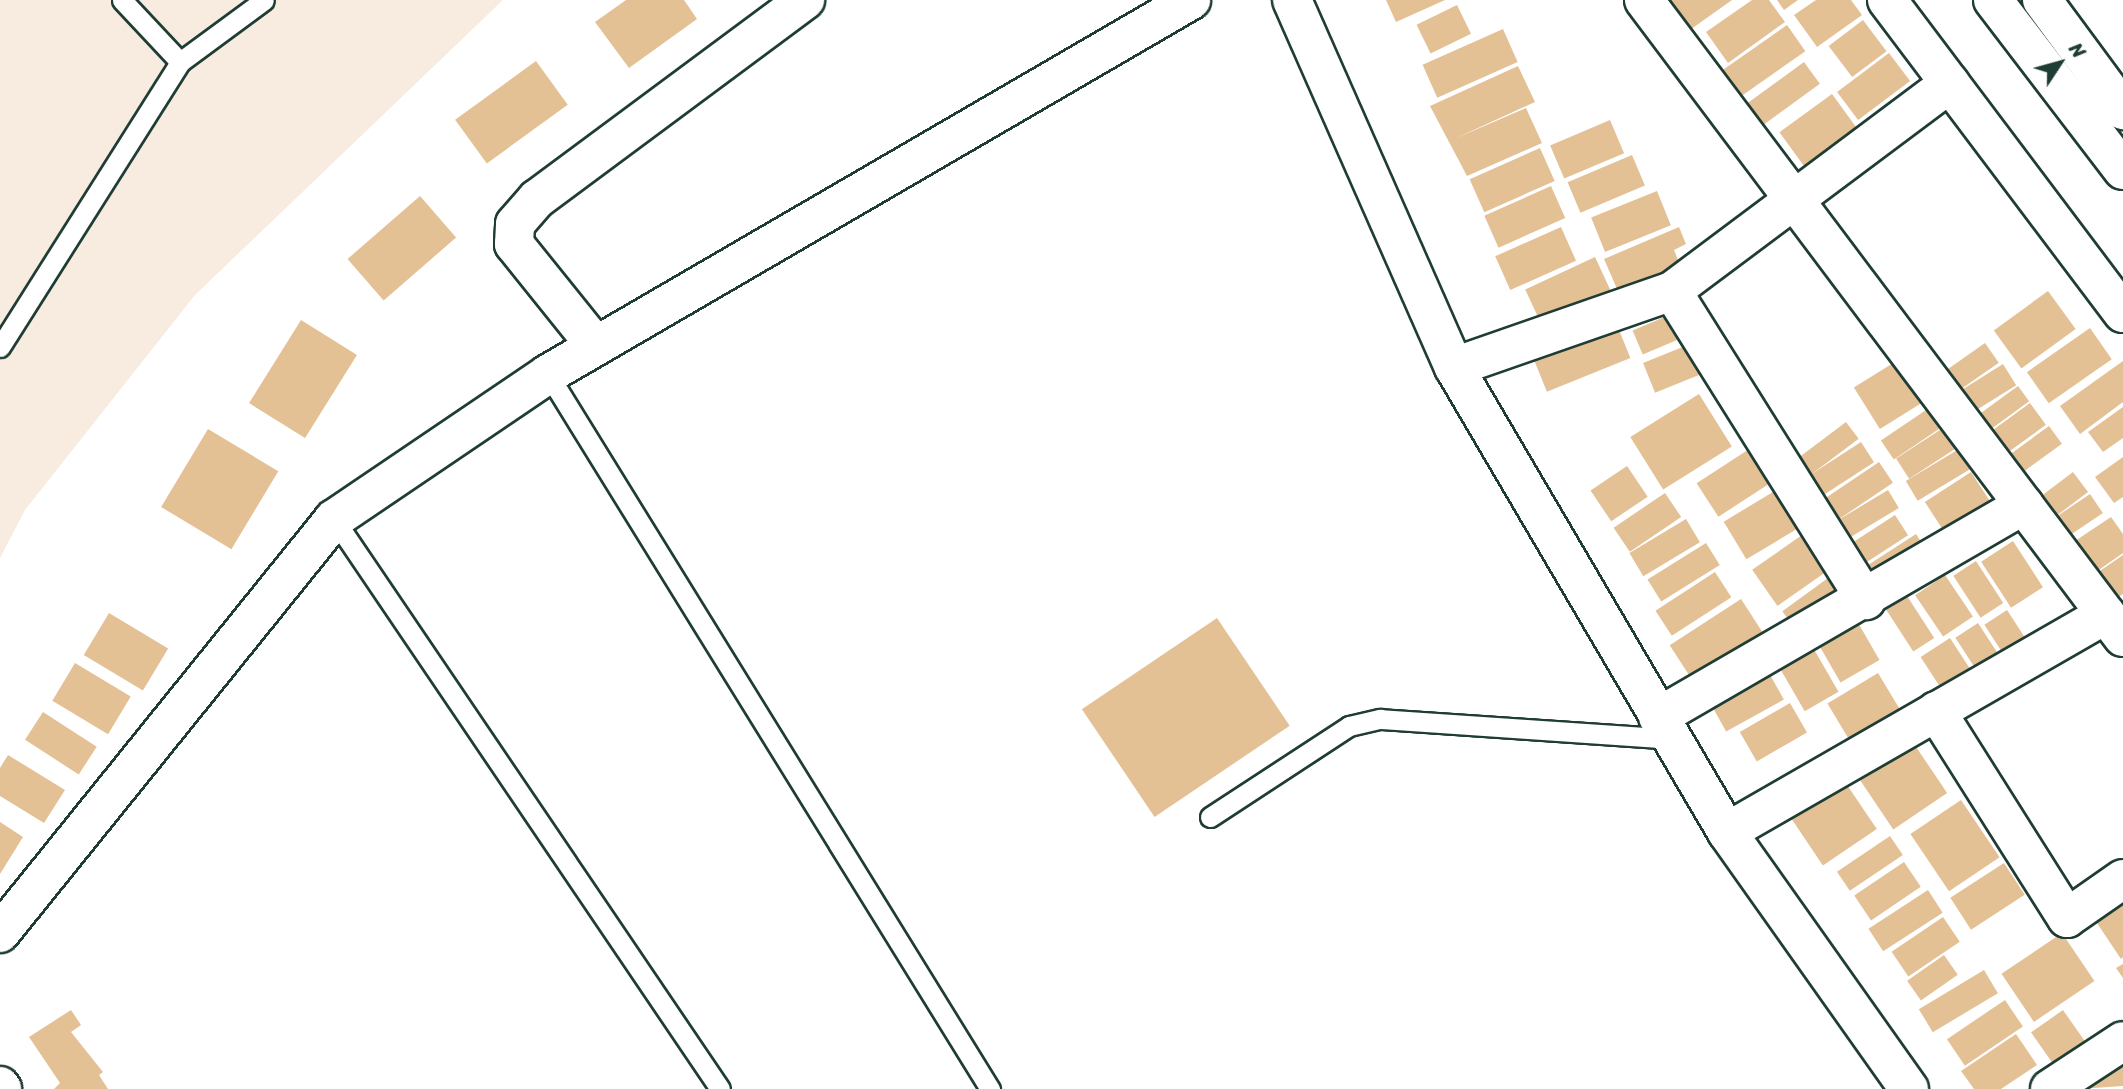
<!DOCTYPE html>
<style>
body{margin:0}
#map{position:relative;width:2123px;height:1089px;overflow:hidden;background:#fff;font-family:Sriracha,sans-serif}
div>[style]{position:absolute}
.built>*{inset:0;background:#f7ecdf}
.building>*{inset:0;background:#e4c095;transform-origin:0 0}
.roads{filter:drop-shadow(2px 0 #1f3d34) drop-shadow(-2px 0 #1f3d34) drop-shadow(0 2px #1f3d34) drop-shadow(0 -2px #1f3d34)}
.service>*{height:19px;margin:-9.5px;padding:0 9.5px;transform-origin:9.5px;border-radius:9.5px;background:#fff}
.minor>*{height:38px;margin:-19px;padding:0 19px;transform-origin:19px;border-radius:19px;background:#fff}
.secondary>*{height:38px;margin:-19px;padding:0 19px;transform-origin:19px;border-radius:19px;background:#fff}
span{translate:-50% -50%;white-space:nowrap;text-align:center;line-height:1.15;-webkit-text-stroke:7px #fff;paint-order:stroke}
.north{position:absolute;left:2025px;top:28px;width:70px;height:70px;-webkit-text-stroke:5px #fff;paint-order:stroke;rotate:54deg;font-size:19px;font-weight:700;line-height:28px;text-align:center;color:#1f3d34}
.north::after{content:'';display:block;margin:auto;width:24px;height:32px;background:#1f3d34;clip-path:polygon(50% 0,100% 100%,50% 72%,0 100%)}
</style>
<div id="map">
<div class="built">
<i style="clip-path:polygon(0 0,503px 0,195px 295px,25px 510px,0 558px)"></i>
</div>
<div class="building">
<i style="clip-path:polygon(626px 0,684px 0,697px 19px,629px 68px,595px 22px)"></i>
<i style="clip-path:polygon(1386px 0,1445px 0,1396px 22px)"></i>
<i style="clip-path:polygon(1670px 0,1732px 0,1687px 32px,1666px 3px)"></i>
<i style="clip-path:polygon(1752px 0,1769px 0,1785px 22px,1728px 63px,1706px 32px)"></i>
<i style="clip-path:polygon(1777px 0,1798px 0,1784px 10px)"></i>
<i style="clip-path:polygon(1816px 0,1851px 0,1862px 15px,1817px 47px,1794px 15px)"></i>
<i style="left:1457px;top:5px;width:32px;height:45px;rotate:64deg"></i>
<i style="left:1863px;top:20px;width:39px;height:43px;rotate:53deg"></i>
<i style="left:1787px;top:25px;width:32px;height:85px;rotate:55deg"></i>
<i style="left:1503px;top:29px;width:36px;height:88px;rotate:66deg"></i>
<i style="left:1889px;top:53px;width:35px;height:65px;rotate:53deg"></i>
<i style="left:536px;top:61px;width:54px;height:100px;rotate:54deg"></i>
<i style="left:1804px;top:62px;width:27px;height:76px;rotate:54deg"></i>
<i style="clip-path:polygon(1518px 66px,1535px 102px,1454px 139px,1526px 108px,1542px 143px,1467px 176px,1430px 106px)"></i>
<i style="left:1832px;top:94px;width:44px;height:65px;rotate:54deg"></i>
<i style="left:1610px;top:120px;width:36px;height:65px;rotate:67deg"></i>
<i style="left:1540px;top:148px;width:36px;height:77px;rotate:66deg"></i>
<i style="left:1632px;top:155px;width:33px;height:70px;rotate:67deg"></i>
<i style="left:1551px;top:186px;width:35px;height:73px;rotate:66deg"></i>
<i style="left:1657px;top:191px;width:37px;height:71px;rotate:68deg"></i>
<i style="left:420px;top:196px;width:55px;height:96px;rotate:49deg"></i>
<i style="left:1561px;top:227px;width:37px;height:72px;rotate:66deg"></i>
<i style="clip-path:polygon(1679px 227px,1686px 244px,1674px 250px,1683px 272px,1621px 298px,1604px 259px)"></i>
<i style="left:1595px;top:257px;width:41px;height:77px;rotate:65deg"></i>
<i style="left:2048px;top:291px;width:47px;height:67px;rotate:54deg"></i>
<i style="left:1674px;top:313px;width:26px;height:45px;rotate:67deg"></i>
<i style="left:301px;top:320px;width:66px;height:98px;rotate:32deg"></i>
<i style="left:1615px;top:320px;width:41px;height:90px;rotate:68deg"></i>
<i style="left:2090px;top:328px;width:38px;height:77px;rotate:55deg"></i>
<i style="left:1695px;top:342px;width:32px;height:56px;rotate:68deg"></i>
<i style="left:1985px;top:343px;width:24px;height:53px;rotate:55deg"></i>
<i style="left:1898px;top:360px;width:49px;height:52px;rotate:58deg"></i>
<i style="clip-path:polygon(2123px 361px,2123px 402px,2080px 434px,2060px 406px)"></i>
<i style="left:2003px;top:364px;width:25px;height:55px;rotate:58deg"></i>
<i style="left:2018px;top:386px;width:19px;height:53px;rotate:54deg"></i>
<i style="left:1699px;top:394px;width:62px;height:81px;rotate:58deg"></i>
<i style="left:2030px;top:403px;width:27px;height:50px;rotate:54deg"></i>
<i style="clip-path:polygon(2123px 407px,2123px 438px,2103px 452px,2088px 432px)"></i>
<i style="left:1929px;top:408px;width:23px;height:58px;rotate:56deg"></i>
<i style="left:1846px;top:422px;width:21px;height:67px;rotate:53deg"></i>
<i style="left:2049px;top:426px;width:22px;height:50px;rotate:54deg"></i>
<i style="left:1943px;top:428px;width:24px;height:56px;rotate:57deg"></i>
<i style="left:208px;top:429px;width:82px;height:91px;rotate:31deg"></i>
<i style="left:1861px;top:442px;width:24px;height:69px;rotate:57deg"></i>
<i style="left:1757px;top:444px;width:40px;height:72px;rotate:57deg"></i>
<i style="left:1959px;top:449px;width:23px;height:62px;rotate:59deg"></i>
<i style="clip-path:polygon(2123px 457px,2123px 497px,2114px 503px,2095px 477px)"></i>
<i style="left:1879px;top:462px;width:25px;height:72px;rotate:56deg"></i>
<i style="left:1627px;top:466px;width:37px;height:44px;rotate:56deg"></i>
<i style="left:1971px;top:472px;width:50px;height:55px;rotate:57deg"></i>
<i style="left:2073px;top:472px;width:25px;height:52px;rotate:53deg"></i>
<i style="left:1788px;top:483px;width:44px;height:75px;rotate:59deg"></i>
<i style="left:1888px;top:490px;width:21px;height:63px;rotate:59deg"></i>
<i style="left:1665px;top:493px;width:29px;height:62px;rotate:56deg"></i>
<i style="left:2090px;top:494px;width:23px;height:50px;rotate:56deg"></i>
<i style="left:1895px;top:515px;width:24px;height:56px;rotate:57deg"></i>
<i style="clip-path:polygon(2111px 517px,2123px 534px,2123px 553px,2093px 574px,2072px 543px)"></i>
<i style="left:1686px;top:519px;width:27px;height:66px;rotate:59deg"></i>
<i style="left:1812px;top:528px;width:44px;height:73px;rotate:55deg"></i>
<i style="left:1916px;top:534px;width:24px;height:58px;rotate:57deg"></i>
<i style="left:2013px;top:541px;width:55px;height:38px;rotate:57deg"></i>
<i style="left:1706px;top:543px;width:26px;height:69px;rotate:58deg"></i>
<i style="clip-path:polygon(2123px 555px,2123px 594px,2112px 601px,2094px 575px)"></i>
<i style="left:1976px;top:561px;width:50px;height:27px;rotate:57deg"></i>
<i style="left:1839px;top:570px;width:29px;height:70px;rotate:54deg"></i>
<i style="left:1715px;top:572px;width:30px;height:71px;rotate:57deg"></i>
<i style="left:1945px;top:575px;width:50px;height:36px;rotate:56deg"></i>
<i style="left:1907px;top:596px;width:50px;height:25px;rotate:57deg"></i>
<i style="left:1741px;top:599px;width:45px;height:85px;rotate:57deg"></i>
<i style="left:2007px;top:610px;width:48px;height:27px;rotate:57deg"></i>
<i style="left:109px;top:613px;width:69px;height:49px;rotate:31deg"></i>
<i style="left:1853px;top:614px;width:53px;height:45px;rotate:60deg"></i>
<i style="left:1217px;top:618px;width:130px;height:163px;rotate:56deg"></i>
<i style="left:1978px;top:623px;width:54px;height:27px;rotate:57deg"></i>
<i style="left:1950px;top:638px;width:55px;height:35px;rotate:57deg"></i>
<i style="left:1808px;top:639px;width:61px;height:39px;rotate:60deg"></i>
<i style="left:1763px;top:662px;width:43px;height:66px;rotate:61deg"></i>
<i style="left:75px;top:663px;width:65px;height:44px;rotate:31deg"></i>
<i style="left:1878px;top:673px;width:52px;height:59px;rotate:59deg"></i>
<i style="left:1790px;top:703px;width:34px;height:58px;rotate:60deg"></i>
<i style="left:43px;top:712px;width:64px;height:33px;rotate:33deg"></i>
<i style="left:1908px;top:735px;width:70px;height:65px;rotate:56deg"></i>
<i style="clip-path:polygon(8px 755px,65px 790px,44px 823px,0 796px,0 768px)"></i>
<i style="left:1841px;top:776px;width:64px;height:65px;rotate:56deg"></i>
<i style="left:1961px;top:800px;width:69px;height:61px;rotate:56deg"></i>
<i style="clip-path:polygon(0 822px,23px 837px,0 874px)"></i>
<i style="left:1890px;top:836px;width:23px;height:64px;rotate:56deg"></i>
<i style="left:1904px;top:862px;width:30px;height:60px;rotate:56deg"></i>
<i style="left:2004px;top:863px;width:38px;height:64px;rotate:57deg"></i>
<i style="left:1928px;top:890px;width:27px;height:71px;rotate:57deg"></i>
<i style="clip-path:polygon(2123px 892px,2123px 957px,2121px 959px,2091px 914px)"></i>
<i style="left:1943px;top:917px;width:30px;height:62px;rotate:56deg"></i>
<i style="left:2062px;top:933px;width:58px;height:73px;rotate:56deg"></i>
<i style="left:1944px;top:955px;width:24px;height:45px;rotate:55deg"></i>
<i style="clip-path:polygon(2123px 964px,2123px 978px,2116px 968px)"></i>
<i style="left:1984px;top:970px;width:27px;height:76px;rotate:59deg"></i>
<i style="left:2005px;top:1000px;width:32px;height:70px;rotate:56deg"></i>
<i style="clip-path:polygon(71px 1010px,81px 1025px,71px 1032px,103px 1072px,99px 1075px,108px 1089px,54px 1089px,60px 1083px,29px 1037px)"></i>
<i style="left:2063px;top:1010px;width:55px;height:39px;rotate:55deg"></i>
<i style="clip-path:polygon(2016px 1034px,2037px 1065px,2001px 1089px,1974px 1089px,1961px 1071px)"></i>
<i style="clip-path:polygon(2123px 1050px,2123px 1086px,2079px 1089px)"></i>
</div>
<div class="roads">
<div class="service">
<i style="left:122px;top:0;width:85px;rotate:46.9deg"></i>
<i style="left:180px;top:62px;width:104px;rotate:-36.4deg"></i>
<i style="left:0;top:347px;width:337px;rotate:-57.7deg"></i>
<i style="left:548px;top:374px;width:841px;rotate:58.28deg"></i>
<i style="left:334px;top:519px;width:688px;rotate:55.89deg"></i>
<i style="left:1210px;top:817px;width:166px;rotate:-33.2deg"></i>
<i style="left:1349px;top:726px;width:32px;rotate:-13deg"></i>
<i style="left:1380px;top:719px;width:293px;rotate:3.9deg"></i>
</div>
<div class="minor">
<i style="left:1292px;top:0;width:401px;rotate:66.2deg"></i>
<i style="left:1454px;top:367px;width:539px;rotate:59.58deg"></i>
<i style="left:1727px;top:832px;width:315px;rotate:54.7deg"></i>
<i style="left:1644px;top:0;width:797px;rotate:53.06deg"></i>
<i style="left:1887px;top:0;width:392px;rotate:53deg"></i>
<i style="left:1672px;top:291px;width:365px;rotate:57.9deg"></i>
<i style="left:596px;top:346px;width:131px;rotate:-128.8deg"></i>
<i style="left:514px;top:244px;width:20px;rotate:-87deg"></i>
<i style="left:515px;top:224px;width:33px;rotate:-49deg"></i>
<i style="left:537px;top:199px;width:334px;rotate:-36.6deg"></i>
<i style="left:1454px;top:367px;width:231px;rotate:-19.2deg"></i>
<i style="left:1672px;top:291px;width:347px;rotate:-36.8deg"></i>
<i style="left:1936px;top:711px;width:245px;rotate:57.7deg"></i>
<i style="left:2067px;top:918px;width:68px;rotate:-34.9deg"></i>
<i style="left:1658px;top:717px;width:423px;rotate:-30.1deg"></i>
<i style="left:1727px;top:832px;width:437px;rotate:-29.9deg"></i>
<i style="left:0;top:933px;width:532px;rotate:-51.1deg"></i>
<i style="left:334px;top:519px;width:258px;rotate:-34.1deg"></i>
<i style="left:548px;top:374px;width:744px;rotate:-30.18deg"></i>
<i style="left:0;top:1086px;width:4px;rotate:56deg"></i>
<i style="left:2050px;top:1089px;width:87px;rotate:-33.3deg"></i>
</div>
<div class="secondary">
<i style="left:1993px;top:0;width:214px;rotate:52.6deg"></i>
<i style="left:2042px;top:0;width:137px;rotate:53.6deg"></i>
</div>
</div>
<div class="north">N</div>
</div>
